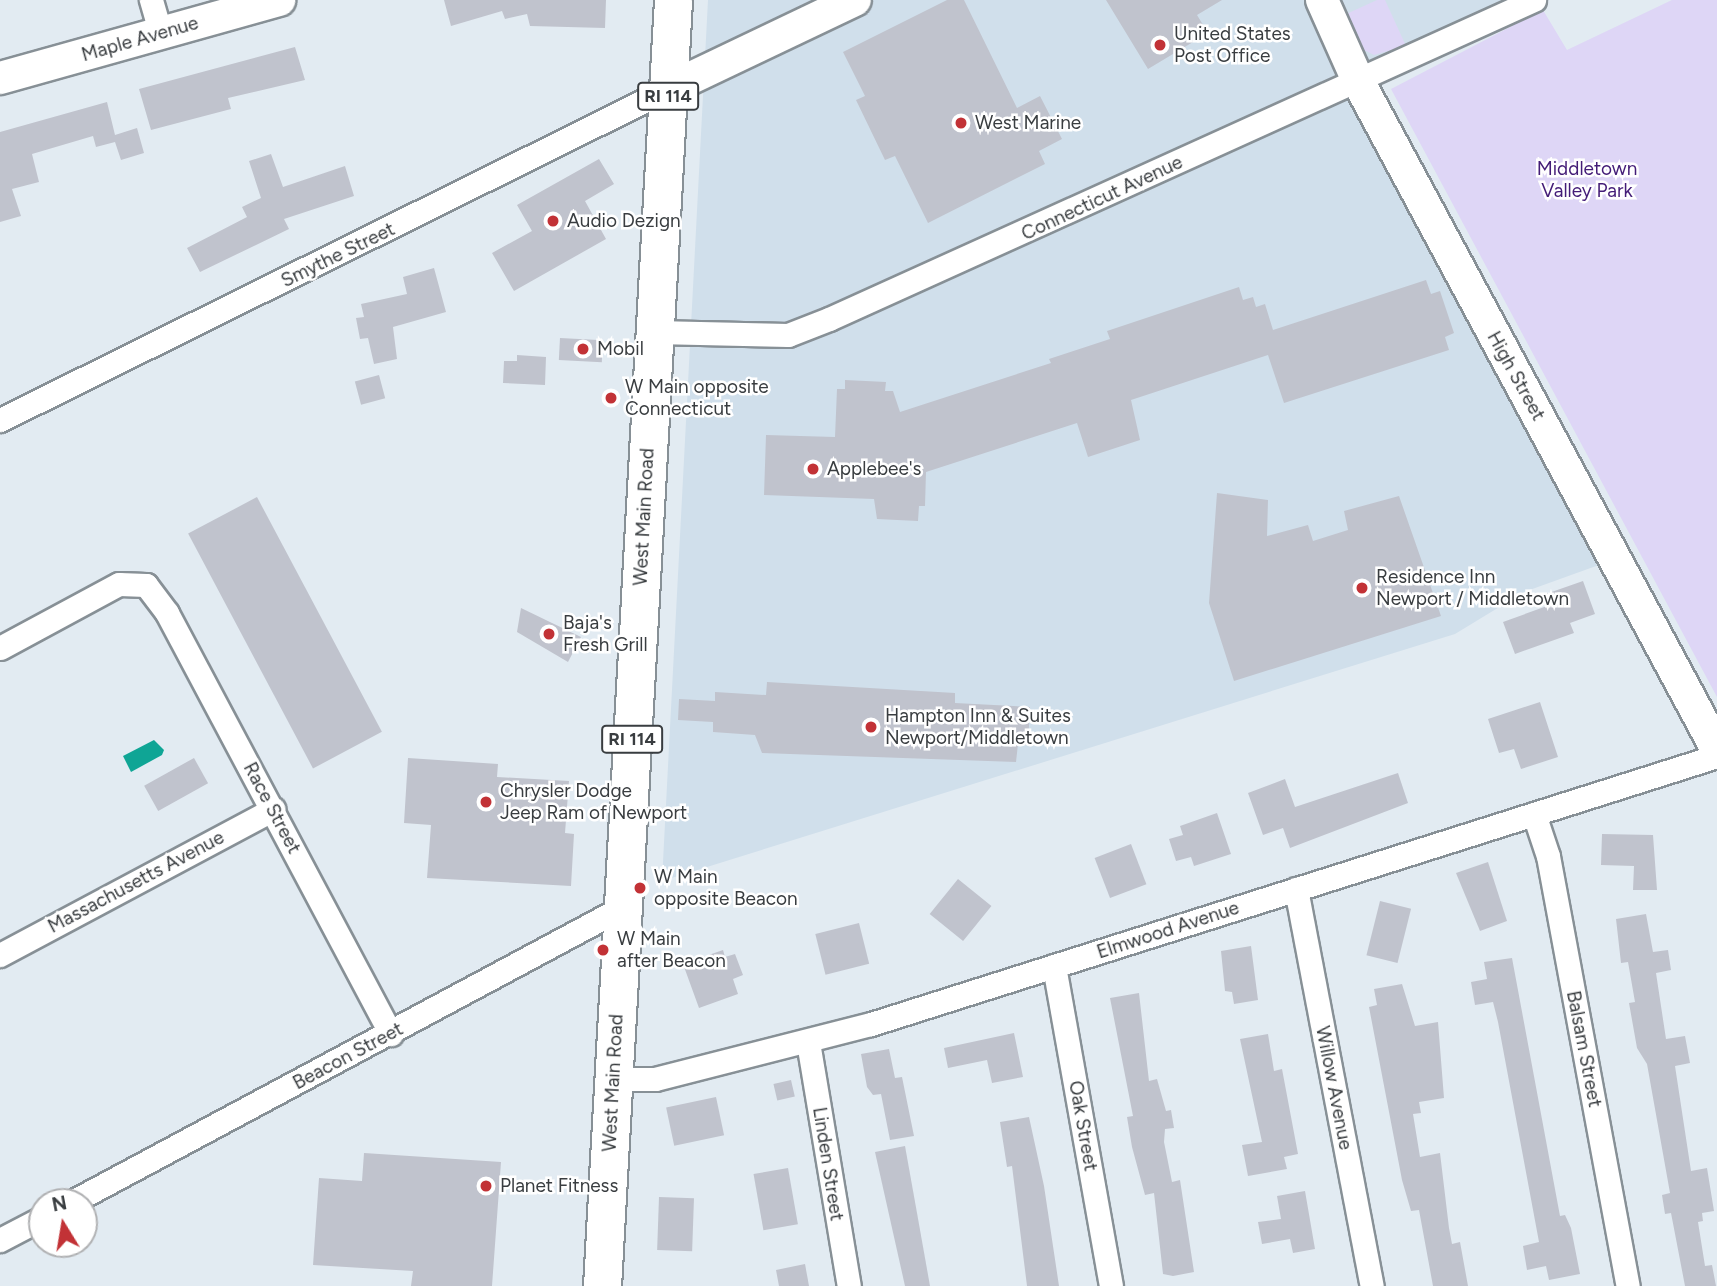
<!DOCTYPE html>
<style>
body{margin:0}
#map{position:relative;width:1717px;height:1286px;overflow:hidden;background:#e2ebf2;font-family:Figtree,sans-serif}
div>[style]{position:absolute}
.built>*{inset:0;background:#d0dfeb}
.green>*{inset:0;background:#ded6f6}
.water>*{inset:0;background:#0fa595}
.building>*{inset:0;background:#c0c3cd;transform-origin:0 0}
.roads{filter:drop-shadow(2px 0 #879096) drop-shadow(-2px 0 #879096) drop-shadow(0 2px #879096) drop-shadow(0 -2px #879096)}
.street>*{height:23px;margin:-11.5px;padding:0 11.5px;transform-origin:11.5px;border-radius:11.5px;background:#fff}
.secondary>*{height:32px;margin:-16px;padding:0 16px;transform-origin:16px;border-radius:16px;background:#fff}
.primary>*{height:37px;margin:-18.5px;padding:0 18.5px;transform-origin:18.5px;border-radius:18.5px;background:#fff}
.dots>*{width:19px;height:19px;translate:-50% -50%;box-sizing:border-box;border:4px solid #fff;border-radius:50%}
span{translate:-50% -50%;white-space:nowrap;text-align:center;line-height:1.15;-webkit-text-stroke:5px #fff;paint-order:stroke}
.shield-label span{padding:2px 5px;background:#fff;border:2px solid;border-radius:5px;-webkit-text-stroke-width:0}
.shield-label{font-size:18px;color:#393d40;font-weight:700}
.poi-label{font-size:19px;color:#393d40}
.left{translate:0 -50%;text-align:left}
.street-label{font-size:19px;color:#393d40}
.park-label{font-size:19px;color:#431c77}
.north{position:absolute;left:28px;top:1188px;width:70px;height:70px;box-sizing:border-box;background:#fff;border:2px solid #b0b1b3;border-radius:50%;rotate:349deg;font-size:19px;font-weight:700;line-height:28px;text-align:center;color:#393d40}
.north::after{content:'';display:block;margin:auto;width:24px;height:32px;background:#c23236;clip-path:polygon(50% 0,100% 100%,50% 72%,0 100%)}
</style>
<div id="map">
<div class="built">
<i style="clip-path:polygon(708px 0,1312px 0,1610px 561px,1524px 592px,1455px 634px,662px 881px)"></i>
<i style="clip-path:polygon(1322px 0,1534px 0,1358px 81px)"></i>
</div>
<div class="green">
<i style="clip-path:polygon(1377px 0,1385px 0,1406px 46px,1374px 55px,1362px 49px,1342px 16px)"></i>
<i style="clip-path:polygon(1672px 0,1717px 0,1717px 697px,1391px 89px,1543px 10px,1567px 50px)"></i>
</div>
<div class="water">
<i style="clip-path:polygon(154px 740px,164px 750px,162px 755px,131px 772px,123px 756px)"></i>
</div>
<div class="building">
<i style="clip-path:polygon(444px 0,606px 0,605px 28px,530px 26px,527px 14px,505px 19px,502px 11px,451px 26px)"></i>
<i style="clip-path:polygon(947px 0,964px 0,1017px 108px,1040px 96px,1062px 139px,1039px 151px,1045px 164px,928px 223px,895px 156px,885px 160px,856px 100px,865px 96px,843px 52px)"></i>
<i style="clip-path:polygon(1106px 0,1222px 0,1197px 15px,1208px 33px,1148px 69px)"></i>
<i style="clip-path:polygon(295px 47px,305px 80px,228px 98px,231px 109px,151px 130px,139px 89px)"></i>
<i style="clip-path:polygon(107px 102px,115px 135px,137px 128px,144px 153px,121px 160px,115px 142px,96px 147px,93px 136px,32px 154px,39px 182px,12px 189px,21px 216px,0 222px,0 132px)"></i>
<i style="clip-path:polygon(271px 154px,283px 187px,345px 166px,354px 196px,284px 219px,289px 229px,200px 272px,187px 248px,247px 217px,242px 207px,261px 198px,249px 161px)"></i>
<i style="clip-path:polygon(599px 159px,614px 184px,585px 201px,606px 239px,514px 291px,492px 253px,532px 231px,517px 205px)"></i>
<i style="clip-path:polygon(434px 268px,446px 312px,393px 327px,397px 359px,374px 364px,368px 338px,360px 339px,356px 318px,364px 317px,361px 304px,407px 294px,403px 277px)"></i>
<i style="clip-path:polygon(1426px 280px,1431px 294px,1440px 291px,1454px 333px,1445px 337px,1449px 350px,1284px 403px,1268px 355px,1131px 400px,1140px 440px,1088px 457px,1077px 423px,926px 472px,925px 506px,919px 506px,918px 521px,877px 519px,874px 499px,764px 495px,766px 435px,835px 437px,837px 389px,845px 389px,845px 380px,886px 382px,885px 391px,893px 391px,900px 412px,1051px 363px,1049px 359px,1110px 339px,1107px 331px,1239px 287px,1243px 300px,1253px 297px,1256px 307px,1265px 304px,1273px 330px)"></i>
<i style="left:560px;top:338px;width:43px;height:22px;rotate:3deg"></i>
<i style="clip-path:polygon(517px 355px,546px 357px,545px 385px,503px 383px,504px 361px,517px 361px)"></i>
<i style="left:379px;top:375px;width:24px;height:25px;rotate:75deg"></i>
<i style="clip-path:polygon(1217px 493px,1268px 500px,1267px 536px,1308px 525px,1313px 541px,1348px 530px,1344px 511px,1399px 496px,1441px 616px,1234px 681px,1209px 603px)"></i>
<i style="left:257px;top:497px;width:266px;height:78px;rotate:62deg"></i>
<i style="clip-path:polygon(1583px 581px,1595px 614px,1570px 623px,1574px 633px,1515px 654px,1503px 622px,1547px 606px,1543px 595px)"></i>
<i style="clip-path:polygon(521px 608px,581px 637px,568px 662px,517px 632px)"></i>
<i style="clip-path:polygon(767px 682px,955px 693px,955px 703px,1030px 707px,1028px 745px,1018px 744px,1016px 762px,762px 753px,755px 735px,713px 732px,713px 722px,678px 720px,679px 699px,715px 701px,715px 692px,766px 695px)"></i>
<i style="clip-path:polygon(1540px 702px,1558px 757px,1521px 769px,1514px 749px,1499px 753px,1488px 719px)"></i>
<i style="left:194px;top:758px;width:29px;height:57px;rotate:61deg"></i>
<i style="clip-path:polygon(408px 758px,498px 764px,497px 777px,569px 781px,565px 833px,574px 834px,571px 886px,427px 878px,431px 825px,404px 823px)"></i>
<i style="clip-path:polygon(1398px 773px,1408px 803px,1290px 848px,1283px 828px,1263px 835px,1248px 793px,1285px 779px,1295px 807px)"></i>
<i style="clip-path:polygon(1217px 813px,1231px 854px,1194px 866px,1191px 857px,1176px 861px,1169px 839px,1183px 835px,1180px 826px)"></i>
<i style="clip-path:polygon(1602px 834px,1653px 835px,1657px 890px,1633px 890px,1634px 866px,1601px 865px)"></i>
<i style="left:1131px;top:844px;width:43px;height:39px;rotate:69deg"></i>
<i style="clip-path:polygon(1488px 862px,1507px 921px,1480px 931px,1456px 873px)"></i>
<i style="left:958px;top:879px;width:43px;height:45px;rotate:39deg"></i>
<i style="left:1380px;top:901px;width:32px;height:56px;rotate:14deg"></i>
<i style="clip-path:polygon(1646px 914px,1653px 952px,1668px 950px,1671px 970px,1656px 973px,1666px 1039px,1685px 1036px,1690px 1063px,1675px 1066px,1691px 1171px,1707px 1168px,1714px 1211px,1702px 1213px,1703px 1221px,1698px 1222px,1705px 1266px,1712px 1265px,1716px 1286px,1685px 1286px,1671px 1213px,1665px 1214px,1662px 1195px,1670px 1193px,1647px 1064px,1637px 1048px,1629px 1003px,1635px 1002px,1628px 962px,1621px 963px,1616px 919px)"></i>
<i style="left:859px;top:923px;width:42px;height:45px;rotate:76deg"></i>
<i style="clip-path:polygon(1251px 946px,1258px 1000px,1234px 1004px,1232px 992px,1225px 991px,1221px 951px)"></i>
<i style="clip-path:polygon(723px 950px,725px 957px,735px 954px,743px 975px,733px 979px,738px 994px,699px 1008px,683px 964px)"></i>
<i style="clip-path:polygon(1512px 958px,1560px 1216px,1565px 1215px,1571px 1228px,1580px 1274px,1549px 1280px,1546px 1266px,1527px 1270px,1523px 1246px,1539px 1242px,1498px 1022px,1493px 1002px,1475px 1005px,1471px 982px,1487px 979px,1484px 962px)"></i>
<i style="clip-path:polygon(1402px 984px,1415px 1026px,1438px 1022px,1444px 1098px,1419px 1102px,1421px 1113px,1413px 1114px,1420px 1157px,1440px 1153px,1449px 1228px,1452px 1244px,1460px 1242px,1468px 1286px,1433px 1286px,1419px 1210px,1411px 1211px,1402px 1180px,1369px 1007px,1377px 1005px,1374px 989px)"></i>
<i style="clip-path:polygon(1139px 993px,1149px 1081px,1157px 1079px,1166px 1111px,1171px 1110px,1174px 1128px,1165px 1129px,1164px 1142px,1172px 1182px,1180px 1180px,1194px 1272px,1173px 1276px,1163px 1274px,1154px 1193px,1145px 1195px,1132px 1147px,1127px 1117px,1133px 1116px,1110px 998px)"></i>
<i style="clip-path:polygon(1014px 1033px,1023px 1077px,992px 1083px,987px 1060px,948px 1068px,944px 1048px)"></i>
<i style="clip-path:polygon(1268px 1034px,1274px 1071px,1282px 1069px,1298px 1154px,1284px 1157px,1287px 1169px,1248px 1176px,1242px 1145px,1262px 1142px,1240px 1039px)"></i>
<i style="clip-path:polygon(889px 1049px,895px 1078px,902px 1077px,914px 1136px,890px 1140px,881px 1094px,873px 1095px,867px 1087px,861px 1054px)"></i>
<i style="left:791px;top:1080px;width:17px;height:18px;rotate:77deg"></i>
<i style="left:716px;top:1097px;width:39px;height:51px;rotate:78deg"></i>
<i style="clip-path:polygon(1029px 1117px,1044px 1186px,1059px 1286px,1027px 1286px,1012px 1166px,1007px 1167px,1000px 1122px)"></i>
<i style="clip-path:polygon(905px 1146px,917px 1213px,930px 1286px,905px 1286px,875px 1152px)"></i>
<i style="clip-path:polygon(364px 1153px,501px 1162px,492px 1286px,411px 1286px,413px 1271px,313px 1265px,319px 1178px,362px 1181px)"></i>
<i style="left:788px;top:1168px;width:57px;height:35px;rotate:80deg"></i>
<i style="clip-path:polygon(1305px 1191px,1315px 1249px,1293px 1253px,1290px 1239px,1262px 1244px,1258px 1222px,1281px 1219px,1277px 1196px)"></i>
<i style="left:659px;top:1197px;width:35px;height:53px;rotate:2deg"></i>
<i style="clip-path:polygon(805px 1264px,809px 1286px,779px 1286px,776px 1270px)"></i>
</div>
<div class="roads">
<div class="street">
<i style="left:151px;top:0;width:35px;rotate:74deg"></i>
<i style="left:655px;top:332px;width:133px;rotate:1.3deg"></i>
<i style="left:788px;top:335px;width:44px;rotate:-21.3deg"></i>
<i style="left:829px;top:319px;width:774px;rotate:-24.35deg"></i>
<i style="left:0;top:420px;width:746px;rotate:-26.36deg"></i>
<i style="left:0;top:648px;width:135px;rotate:-28.3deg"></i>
<i style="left:119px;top:584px;width:27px;rotate:2deg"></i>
<i style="left:146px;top:585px;width:35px;rotate:53deg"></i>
<i style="left:167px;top:613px;width:477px;rotate:62deg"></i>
<i style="left:1534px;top:814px;width:44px;rotate:71.6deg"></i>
<i style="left:1548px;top:856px;width:437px;rotate:79.5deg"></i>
<i style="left:1296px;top:889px;width:404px;rotate:79.2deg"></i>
<i style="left:0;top:955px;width:310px;rotate:-28.1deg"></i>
<i style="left:1054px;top:966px;width:325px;rotate:79.9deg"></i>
<i style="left:808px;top:1042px;width:247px;rotate:80.5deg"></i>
<i style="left:613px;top:1079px;width:42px"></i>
<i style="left:655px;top:1079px;width:223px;rotate:-14.3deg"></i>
<i style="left:871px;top:1024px;width:887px;rotate:-17.58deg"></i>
<i style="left:72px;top:1202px;width:625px;rotate:-28.16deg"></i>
<i style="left:0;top:1240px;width:47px;rotate:-27.6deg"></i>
</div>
<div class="secondary">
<i style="left:1322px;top:0;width:89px;rotate:66deg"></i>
<i style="left:1358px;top:81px;width:758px;rotate:61.75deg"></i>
<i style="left:0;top:78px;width:290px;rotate:-15.6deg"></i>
<i style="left:668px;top:89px;width:207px;rotate:-25.5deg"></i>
</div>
<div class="primary">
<i style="left:602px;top:1286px;width:1288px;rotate:-86.84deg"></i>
</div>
</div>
<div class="dots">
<i style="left:1160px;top:45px;background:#c23236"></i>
<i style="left:961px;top:123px;background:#c23236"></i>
<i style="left:553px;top:221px;background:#c23236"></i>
<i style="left:583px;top:349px;background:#c23236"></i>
<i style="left:611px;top:398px;background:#c23236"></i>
<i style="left:813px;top:469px;background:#c23236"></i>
<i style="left:1362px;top:588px;background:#c23236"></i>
<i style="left:549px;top:634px;background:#c23236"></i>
<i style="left:871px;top:727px;background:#c23236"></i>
<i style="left:486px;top:802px;background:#c23236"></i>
<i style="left:640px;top:888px;background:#c23236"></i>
<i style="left:603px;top:950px;background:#c23236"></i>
<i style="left:486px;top:1186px;background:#c23236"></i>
</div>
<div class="shield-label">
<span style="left:668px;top:96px">RI 114</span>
<span style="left:632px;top:739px">RI 114</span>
</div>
<div class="poi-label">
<span class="left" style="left:1174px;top:45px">United States<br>Post Office</span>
<span class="left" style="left:975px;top:123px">West Marine</span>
<span class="left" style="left:567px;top:221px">Audio Dezign</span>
<span class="left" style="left:597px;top:349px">Mobil</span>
<span class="left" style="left:625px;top:398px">W Main opposite<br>Connecticut</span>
<span class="left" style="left:827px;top:469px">Applebee's</span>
<span class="left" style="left:1376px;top:588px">Residence Inn<br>Newport / Middletown</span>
<span class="left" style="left:563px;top:634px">Baja's<br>Fresh Grill</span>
<span class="left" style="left:885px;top:727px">Hampton Inn &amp; Suites<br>Newport/Middletown</span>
<span class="left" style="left:500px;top:802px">Chrysler Dodge<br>Jeep Ram of Newport</span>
<span class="left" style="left:654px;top:888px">W Main<br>opposite Beacon</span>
<span class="left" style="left:617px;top:950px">W Main<br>after Beacon</span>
<span class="left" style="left:500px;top:1186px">Planet Fitness</span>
</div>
<div class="street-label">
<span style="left:140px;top:39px;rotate:-16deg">Maple Avenue</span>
<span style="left:1102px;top:198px;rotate:-25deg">Connecticut Avenue</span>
<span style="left:338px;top:255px;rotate:-26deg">Smythe Street</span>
<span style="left:1516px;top:376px;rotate:61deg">High Street</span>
<span style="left:644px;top:517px;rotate:-87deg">West Main Road</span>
<span style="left:272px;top:808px;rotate:62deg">Race Street</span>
<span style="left:136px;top:882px;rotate:-28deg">Massachusetts Avenue</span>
<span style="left:1168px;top:930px;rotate:-18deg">Elmwood Avenue</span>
<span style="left:1584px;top:1049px;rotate:79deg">Balsam Street</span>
<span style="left:348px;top:1056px;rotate:-28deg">Beacon Street</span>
<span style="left:613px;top:1083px;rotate:-87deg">West Main Road</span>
<span style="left:1334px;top:1088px;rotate:79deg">Willow Avenue</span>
<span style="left:1083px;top:1126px;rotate:80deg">Oak Street</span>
<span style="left:828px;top:1164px;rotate:81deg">Linden Street</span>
</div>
<div class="park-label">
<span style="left:1587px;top:180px">Middletown<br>Valley Park</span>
</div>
<div class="north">N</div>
</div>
